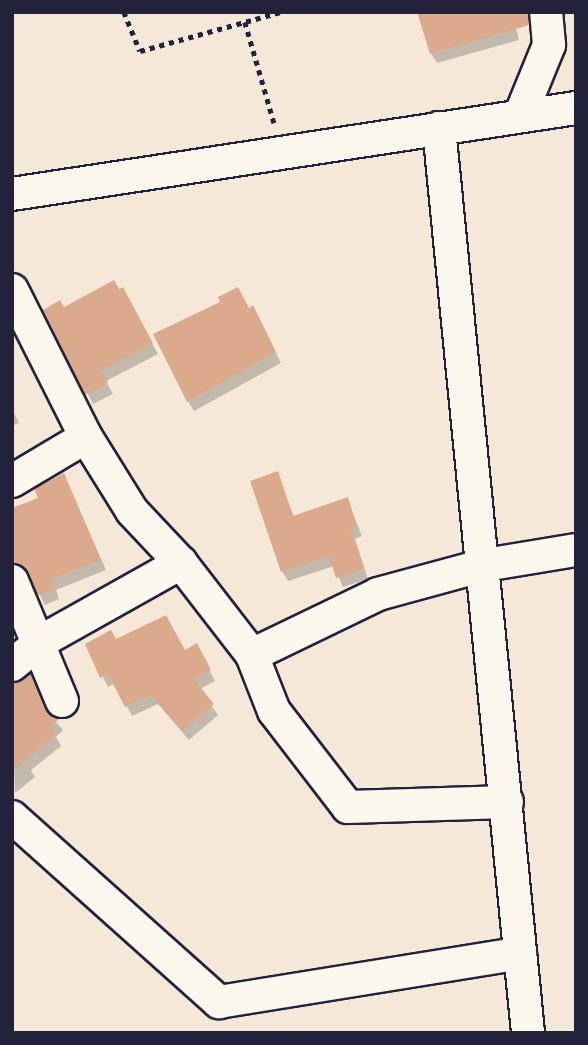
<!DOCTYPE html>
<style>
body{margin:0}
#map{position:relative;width:588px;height:1045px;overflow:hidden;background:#f5e8d9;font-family:"Shantell Sans",sans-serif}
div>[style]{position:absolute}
.shadow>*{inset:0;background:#0003}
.building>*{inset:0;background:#dbaa8d}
.path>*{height:4.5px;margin-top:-2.25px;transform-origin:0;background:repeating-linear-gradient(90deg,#22223b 0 5px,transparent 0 10px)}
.roads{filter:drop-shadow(2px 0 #22223b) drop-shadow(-2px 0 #22223b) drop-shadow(0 2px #22223b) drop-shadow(0 -2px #22223b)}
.minor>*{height:32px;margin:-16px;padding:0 16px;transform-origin:16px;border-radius:16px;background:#fbf7ec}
span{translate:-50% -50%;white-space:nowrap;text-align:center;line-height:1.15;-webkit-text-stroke:5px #fbf7ec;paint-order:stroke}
.frame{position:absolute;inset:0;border:14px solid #22223b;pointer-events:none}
</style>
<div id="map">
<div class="shadow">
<i style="clip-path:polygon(512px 12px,519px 40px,437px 63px,431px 53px)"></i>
<i style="clip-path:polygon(122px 289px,158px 354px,106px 381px,113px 394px,93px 404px,45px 311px,64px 309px)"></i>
<i style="clip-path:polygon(223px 303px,249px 310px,259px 318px,281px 363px,194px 411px,188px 401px)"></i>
<i style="clip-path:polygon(12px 408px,19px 423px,12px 426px)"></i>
<i style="clip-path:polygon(277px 473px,294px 517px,347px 499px,362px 536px,355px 539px,368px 579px,343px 587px,334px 566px,288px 581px,282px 571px)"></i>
<i style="clip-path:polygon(64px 475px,106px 570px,56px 590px,59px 599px,45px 605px,31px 577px,21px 573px,14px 562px,40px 499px)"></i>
<i style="clip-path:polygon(116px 641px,202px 656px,215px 681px,200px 689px,218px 715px,189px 740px,158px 704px,132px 716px,115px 683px,108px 687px,87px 645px)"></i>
<i style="clip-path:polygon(12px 684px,36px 686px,47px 712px,63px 730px,56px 737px,61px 746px,31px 770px,35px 777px,15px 793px)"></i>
</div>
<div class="building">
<i style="clip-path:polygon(417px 12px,528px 12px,529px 25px,430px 54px)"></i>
<i style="clip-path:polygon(114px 280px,119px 289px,123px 287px,153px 343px,102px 370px,108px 383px,85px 395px,43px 310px,60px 300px,64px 307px)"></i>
<i style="clip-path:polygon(238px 287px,249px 308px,253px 305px,276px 352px,187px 402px,153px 334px,220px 302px,218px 297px)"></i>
<i style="clip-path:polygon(278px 471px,293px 516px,348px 497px,357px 526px,350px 528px,364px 568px,336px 578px,329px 556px,281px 572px,250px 481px)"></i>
<i style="clip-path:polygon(64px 473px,101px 560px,51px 579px,55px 588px,38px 595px,24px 567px,12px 563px,12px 508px,38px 498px,34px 489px)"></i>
<i style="clip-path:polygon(166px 615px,185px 650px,197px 643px,211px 670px,194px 679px,214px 704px,182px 731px,151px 695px,125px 707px,108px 674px,100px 678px,85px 644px,111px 630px,116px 639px)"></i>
<i style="clip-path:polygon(31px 673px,45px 709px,59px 719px,50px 727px,56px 734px,12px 772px,12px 683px)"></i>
</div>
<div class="path">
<i style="left:124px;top:12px;width:42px;rotate:67.7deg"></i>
<i style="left:140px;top:51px;width:146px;rotate:-15.5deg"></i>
<i style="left:245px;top:22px;width:108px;rotate:73.9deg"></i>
</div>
<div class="roads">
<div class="minor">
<i style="left:520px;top:116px;width:77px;rotate:-67.8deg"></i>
<i style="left:549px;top:45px;width:33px;rotate:-95deg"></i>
<i style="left:439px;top:128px;width:909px;rotate:84.38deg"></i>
<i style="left:12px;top:194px;width:571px;rotate:-8.67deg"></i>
<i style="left:12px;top:290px;width:165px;rotate:63.3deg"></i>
<i style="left:86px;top:437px;width:87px;rotate:58.1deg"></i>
<i style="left:132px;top:511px;width:71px;rotate:46.7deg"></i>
<i style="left:181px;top:563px;width:116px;rotate:52.3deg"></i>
<i style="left:252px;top:655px;width:140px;rotate:-25.8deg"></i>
<i style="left:378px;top:594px;width:111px;rotate:-15.2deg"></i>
<i style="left:485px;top:565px;width:92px;rotate:-9.4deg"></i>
<i style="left:12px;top:481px;width:86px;rotate:-30.7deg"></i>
<i style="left:12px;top:581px;width:130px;rotate:67.4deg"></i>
<i style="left:252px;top:655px;width:60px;rotate:68.6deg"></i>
<i style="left:274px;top:711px;width:121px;rotate:52.4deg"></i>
<i style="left:348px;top:807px;width:159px;rotate:-1.8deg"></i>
<i style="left:12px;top:665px;width:36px;rotate:-39deg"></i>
<i style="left:40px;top:642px;width:162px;rotate:-29.3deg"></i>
<i style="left:12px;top:817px;width:278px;rotate:41.8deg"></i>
<i style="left:219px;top:1002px;width:305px;rotate:-9.2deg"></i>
</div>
</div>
<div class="frame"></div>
</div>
